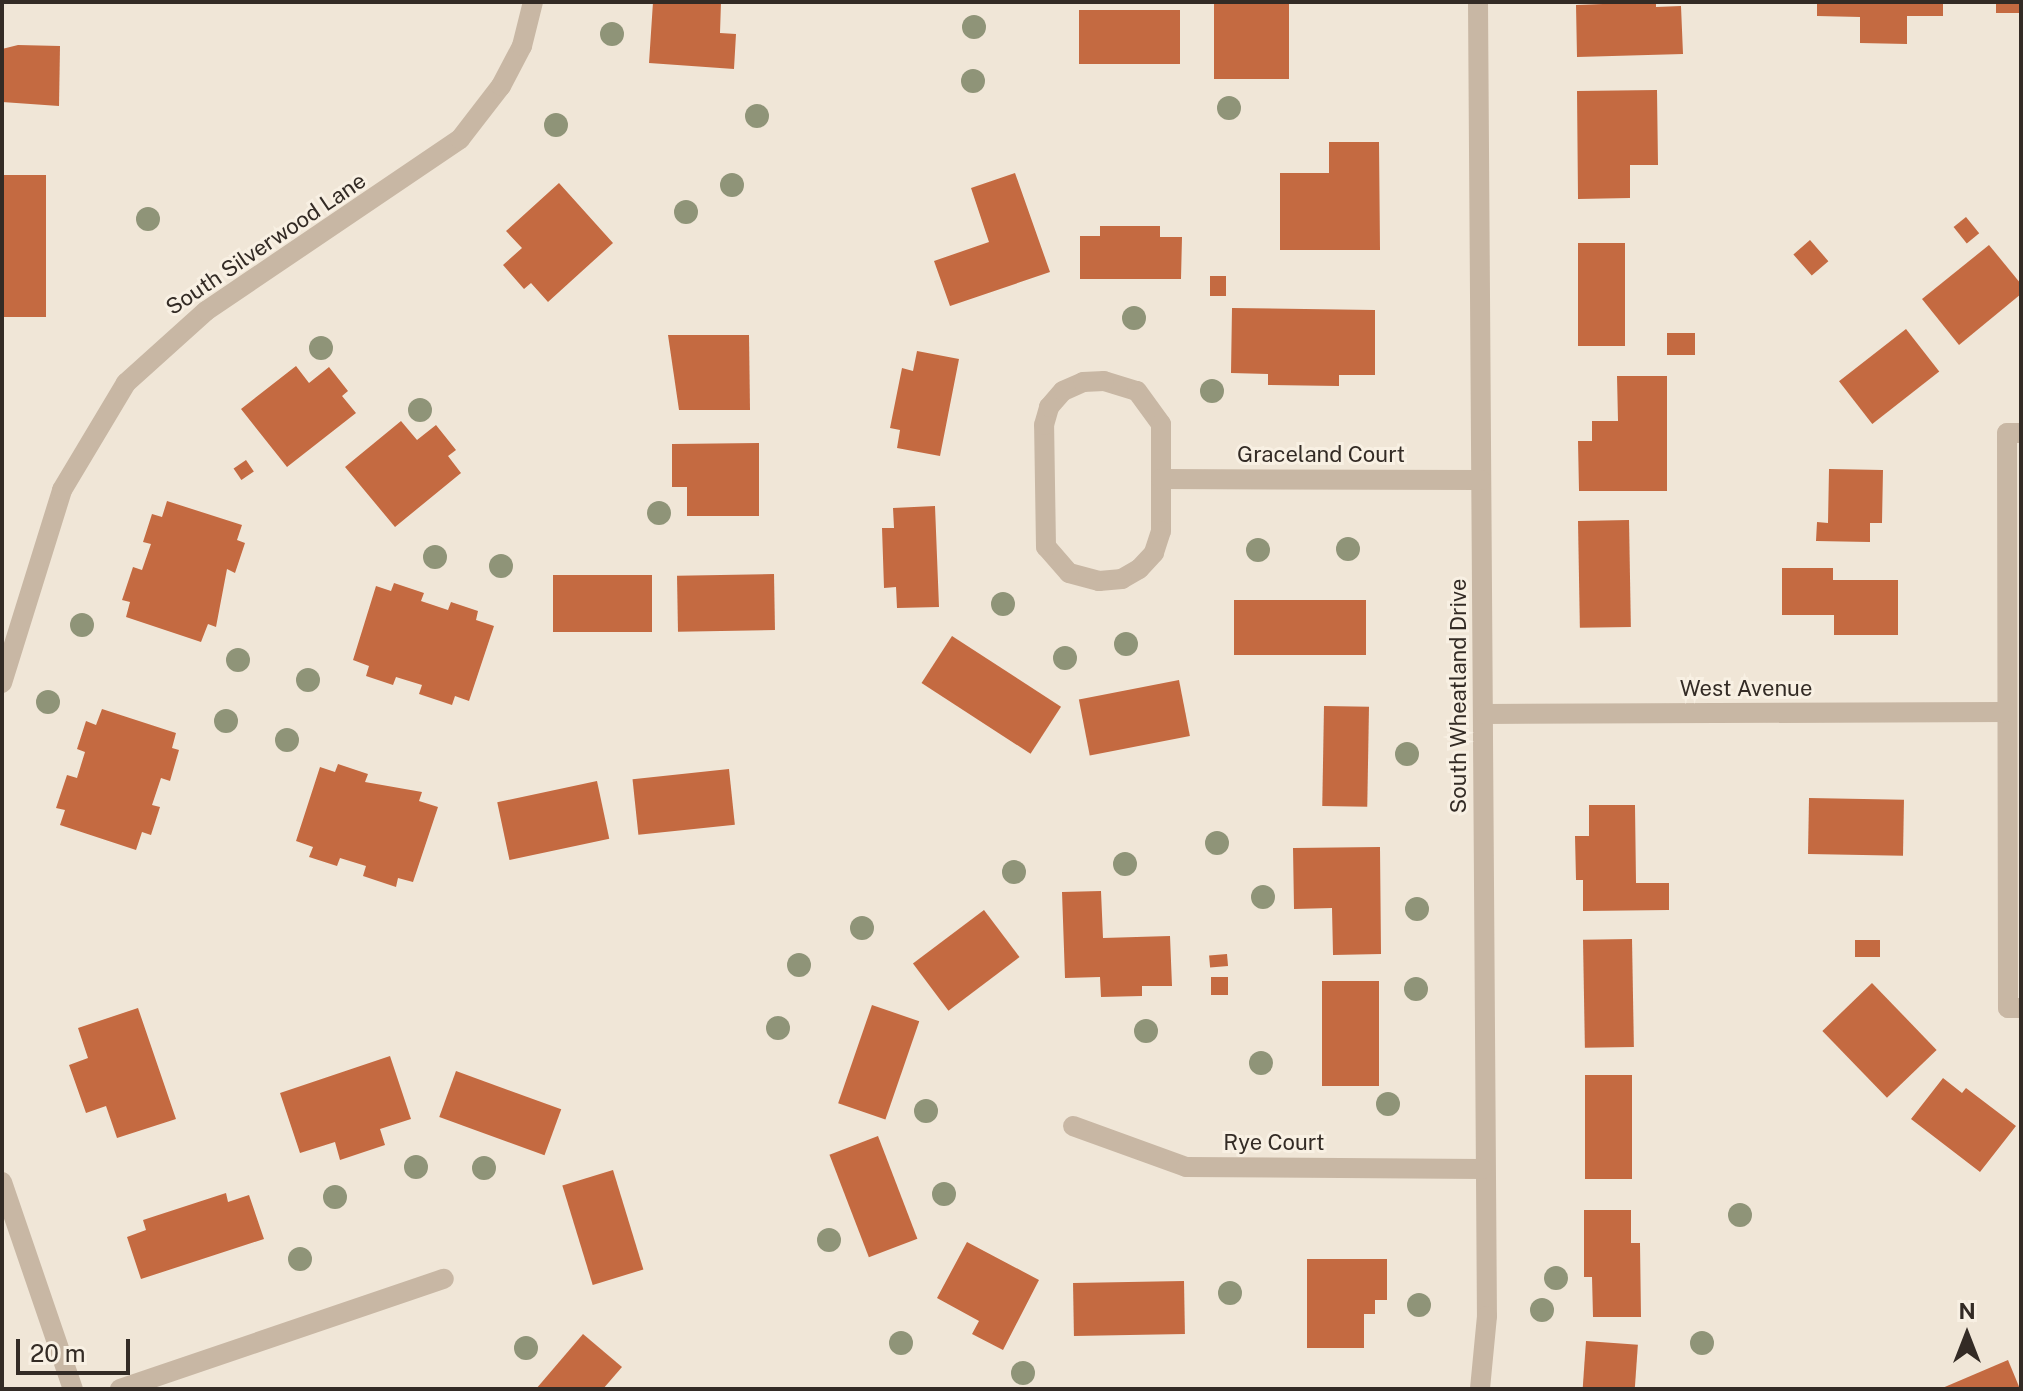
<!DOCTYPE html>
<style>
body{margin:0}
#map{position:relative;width:2023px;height:1391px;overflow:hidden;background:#f0e6d7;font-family:"Public Sans",sans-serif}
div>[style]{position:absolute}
.building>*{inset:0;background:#c46a41;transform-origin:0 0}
.street>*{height:20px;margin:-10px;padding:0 10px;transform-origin:10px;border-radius:10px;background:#c8b7a4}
.trees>*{width:24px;height:24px;margin:-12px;border-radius:50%;background:#8f9478}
span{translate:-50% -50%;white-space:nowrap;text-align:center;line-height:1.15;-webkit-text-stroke:6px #f8f0e3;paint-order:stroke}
.street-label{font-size:22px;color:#332b25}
.frame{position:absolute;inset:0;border:4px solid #332b25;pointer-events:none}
.north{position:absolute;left:1927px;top:1295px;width:80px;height:80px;-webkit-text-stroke:6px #f8f0e3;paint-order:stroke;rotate:0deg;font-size:22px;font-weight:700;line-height:32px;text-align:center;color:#332b25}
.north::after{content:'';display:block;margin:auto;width:28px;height:36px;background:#332b25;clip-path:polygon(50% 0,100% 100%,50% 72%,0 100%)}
.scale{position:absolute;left:16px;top:1339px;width:114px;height:36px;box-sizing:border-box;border:4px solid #332b25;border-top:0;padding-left:10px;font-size:24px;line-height:28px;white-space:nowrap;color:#332b25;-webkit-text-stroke:6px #f8f0e3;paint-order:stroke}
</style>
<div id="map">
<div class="building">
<i style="clip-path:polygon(653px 2px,721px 2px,720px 33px,736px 34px,734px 69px,649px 63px)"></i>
<i style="left:1214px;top:2px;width:75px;height:77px"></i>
<i style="clip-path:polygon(1656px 2px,1656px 7px,1681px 6px,1683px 54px,1577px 57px,1576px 5px)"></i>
<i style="clip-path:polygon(1817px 2px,1943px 2px,1943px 16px,1907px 16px,1907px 44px,1860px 43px,1860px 17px,1817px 16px)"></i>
<i style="left:1996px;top:2px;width:25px;height:11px"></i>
<i style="left:1180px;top:10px;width:54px;height:101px;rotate:90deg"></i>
<i style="clip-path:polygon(18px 45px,60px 46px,59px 106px,2px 102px,2px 49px)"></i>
<i style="clip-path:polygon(1657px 90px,1658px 165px,1630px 165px,1630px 198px,1578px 199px,1577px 91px)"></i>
<i style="clip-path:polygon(1329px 142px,1379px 142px,1380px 250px,1280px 250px,1280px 173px,1329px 173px)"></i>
<i style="clip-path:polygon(1015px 173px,1050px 272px,950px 306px,934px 261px,989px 242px,971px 188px)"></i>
<i style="left:2px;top:175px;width:44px;height:142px"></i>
<i style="clip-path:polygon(559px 183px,613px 243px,548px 302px,531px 283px,524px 289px,503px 265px,522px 248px,506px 231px)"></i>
<i style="left:1966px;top:217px;width:21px;height:16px;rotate:51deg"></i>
<i style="clip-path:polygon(1100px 226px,1160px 226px,1160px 237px,1182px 237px,1181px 279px,1080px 279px,1080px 236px,1100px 236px)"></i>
<i style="left:1810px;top:240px;width:28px;height:22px;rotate:49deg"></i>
<i style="left:1578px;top:243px;width:47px;height:103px"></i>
<i style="clip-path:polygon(1989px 245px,2021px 284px,2021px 294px,1959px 345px,1922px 299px)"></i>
<i style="left:1210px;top:276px;width:16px;height:20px"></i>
<i style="clip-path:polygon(1232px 308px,1375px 310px,1375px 375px,1339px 375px,1339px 386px,1268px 385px,1268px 374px,1231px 373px)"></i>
<i style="left:1906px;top:329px;width:54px;height:85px;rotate:52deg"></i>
<i style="left:1667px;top:333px;width:28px;height:22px"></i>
<i style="clip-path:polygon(668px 335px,749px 335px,750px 410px,679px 410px)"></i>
<i style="clip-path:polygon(917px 351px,959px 359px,940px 456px,897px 448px,900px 430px,890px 428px,902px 368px,913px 371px)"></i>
<i style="clip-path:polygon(296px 366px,309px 383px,329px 367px,348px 391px,342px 396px,356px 413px,287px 467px,241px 409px)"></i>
<i style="clip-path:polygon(1617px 376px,1667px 376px,1667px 491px,1579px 491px,1578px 441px,1592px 441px,1592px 421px,1618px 421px)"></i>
<i style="clip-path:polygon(401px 421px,417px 440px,436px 425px,456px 450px,448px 456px,461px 473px,395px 527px,345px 467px)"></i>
<i style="clip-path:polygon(759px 443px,759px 516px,687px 516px,687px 487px,672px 487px,672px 444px)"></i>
<i style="left:246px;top:460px;width:14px;height:15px;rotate:56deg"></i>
<i style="clip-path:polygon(1829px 469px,1883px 470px,1882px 523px,1870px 523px,1870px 542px,1816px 541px,1817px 522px,1828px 523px)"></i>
<i style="clip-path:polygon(167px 501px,242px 525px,237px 540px,245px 543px,235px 573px,227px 569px,216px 627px,208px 624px,201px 642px,126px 617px,130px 602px,122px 600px,133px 567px,142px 570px,151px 544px,143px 542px,152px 514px,162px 517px)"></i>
<i style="clip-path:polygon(935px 506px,939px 607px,897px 608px,896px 587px,884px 588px,882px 528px,894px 528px,893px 508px)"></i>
<i style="left:1629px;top:520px;width:107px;height:51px;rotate:89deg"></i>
<i style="clip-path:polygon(1782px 568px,1833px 568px,1833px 580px,1898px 580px,1898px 635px,1834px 635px,1834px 615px,1782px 615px)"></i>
<i style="left:774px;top:574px;width:56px;height:97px;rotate:89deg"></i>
<i style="left:553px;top:575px;width:99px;height:57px"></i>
<i style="clip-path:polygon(394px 583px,424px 593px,421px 601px,448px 610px,451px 602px,478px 611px,476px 620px,494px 626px,469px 701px,455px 696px,452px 705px,419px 694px,422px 685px,396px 677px,393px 685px,366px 676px,369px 666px,353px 660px,376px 586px,391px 591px)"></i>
<i style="left:1366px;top:600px;width:55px;height:132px;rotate:90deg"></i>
<i style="left:952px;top:636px;width:130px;height:56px;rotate:33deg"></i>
<i style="left:1179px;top:680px;width:57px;height:102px;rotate:79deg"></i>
<i style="left:1324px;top:706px;width:45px;height:100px;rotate:1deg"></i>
<i style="clip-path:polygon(102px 709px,176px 733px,172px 748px,179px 750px,170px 781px,161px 778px,152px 805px,160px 807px,151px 835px,142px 832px,136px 850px,60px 825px,65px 810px,56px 808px,67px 775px,77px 778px,85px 752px,77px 749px,86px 721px,96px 725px)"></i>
<i style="clip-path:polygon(338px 764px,368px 774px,365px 782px,422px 792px,419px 801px,438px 807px,413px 882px,398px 878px,396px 887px,363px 876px,366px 866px,340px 858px,337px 866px,309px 857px,313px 847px,296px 841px,320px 767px,335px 772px)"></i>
<i style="left:729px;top:769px;width:56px;height:97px;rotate:84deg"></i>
<i style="left:597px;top:781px;width:59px;height:102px;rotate:78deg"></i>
<i style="left:1809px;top:798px;width:95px;height:56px;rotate:1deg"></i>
<i style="clip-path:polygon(1589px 805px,1635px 805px,1636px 883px,1669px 883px,1669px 910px,1583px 911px,1583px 880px,1576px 880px,1575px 836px,1589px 836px)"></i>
<i style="clip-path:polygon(1380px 847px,1381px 954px,1333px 955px,1332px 908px,1294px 909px,1293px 848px)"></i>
<i style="clip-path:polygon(1101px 891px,1103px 938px,1170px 936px,1172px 986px,1142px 986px,1142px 996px,1101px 997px,1100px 977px,1065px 978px,1062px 892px)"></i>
<i style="left:984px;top:910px;width:59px;height:89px;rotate:53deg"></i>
<i style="left:1632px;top:939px;width:108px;height:49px;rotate:89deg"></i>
<i style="left:1855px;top:940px;width:25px;height:17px"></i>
<i style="left:1227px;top:954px;width:12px;height:18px;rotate:85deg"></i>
<i style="left:1211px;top:977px;width:17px;height:18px"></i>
<i style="left:1322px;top:981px;width:57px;height:105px"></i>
<i style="left:1872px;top:983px;width:93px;height:69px;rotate:46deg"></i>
<i style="left:872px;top:1005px;width:50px;height:104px;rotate:19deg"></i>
<i style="clip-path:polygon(138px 1008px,176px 1119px,117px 1138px,106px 1106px,86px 1113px,69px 1065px,88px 1058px,78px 1028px)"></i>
<i style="clip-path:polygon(390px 1056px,411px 1119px,380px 1129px,385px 1145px,340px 1160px,335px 1142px,300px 1153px,280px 1093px)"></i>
<i style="left:456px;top:1071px;width:112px;height:49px;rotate:20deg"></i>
<i style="left:1585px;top:1075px;width:47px;height:104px"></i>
<i style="clip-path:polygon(1943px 1078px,1962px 1093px,1966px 1088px,2016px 1126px,1980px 1172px,1911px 1119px)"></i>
<i style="left:878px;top:1136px;width:110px;height:52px;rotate:69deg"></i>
<i style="left:613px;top:1170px;width:104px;height:53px;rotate:73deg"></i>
<i style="clip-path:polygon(226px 1193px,228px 1202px,249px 1195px,264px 1239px,141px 1279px,127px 1237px,146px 1230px,143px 1220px)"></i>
<i style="clip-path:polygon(1584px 1210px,1631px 1210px,1631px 1243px,1640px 1243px,1641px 1317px,1593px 1317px,1592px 1277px,1584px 1277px)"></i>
<i style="clip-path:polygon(967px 1242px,1039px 1280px,1003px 1350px,972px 1334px,979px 1321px,937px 1298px)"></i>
<i style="clip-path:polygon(1307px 1259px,1387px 1259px,1387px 1300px,1375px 1300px,1375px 1314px,1364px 1314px,1364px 1348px,1307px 1348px)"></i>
<i style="left:1184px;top:1281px;width:53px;height:111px;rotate:89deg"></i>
<i style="clip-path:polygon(583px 1334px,622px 1367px,603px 1389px,536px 1389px)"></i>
<i style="left:1586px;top:1341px;width:52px;height:48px;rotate:4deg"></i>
<i style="clip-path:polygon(2008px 1360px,2020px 1389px,1940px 1389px)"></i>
</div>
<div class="street">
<i style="left:1478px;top:2px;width:1314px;rotate:89.61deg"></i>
<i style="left:1487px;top:1316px;width:73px;rotate:95.5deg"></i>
<i style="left:1104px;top:381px;width:34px;rotate:17deg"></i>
<i style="left:1137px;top:391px;width:41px;rotate:54deg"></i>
<i style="left:1161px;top:424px;width:107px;rotate:90deg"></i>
<i style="left:1161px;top:531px;width:23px;rotate:108deg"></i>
<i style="left:1154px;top:553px;width:22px;rotate:133deg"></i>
<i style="left:1139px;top:569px;width:20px;rotate:150deg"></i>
<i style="left:1122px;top:579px;width:23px;rotate:175deg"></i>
<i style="left:1099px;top:581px;width:31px;rotate:-165deg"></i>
<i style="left:1069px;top:573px;width:35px;rotate:-131deg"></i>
<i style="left:1046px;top:547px;width:122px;rotate:-90.9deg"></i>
<i style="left:1044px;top:425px;width:19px;rotate:-74deg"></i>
<i style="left:1049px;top:407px;width:21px;rotate:-49deg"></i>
<i style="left:1063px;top:391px;width:22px;rotate:-24deg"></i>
<i style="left:1083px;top:382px;width:21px;rotate:-3deg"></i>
<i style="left:2021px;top:433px;width:14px;rotate:180deg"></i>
<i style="left:2007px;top:433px;width:575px;rotate:89.9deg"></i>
<i style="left:2008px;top:1008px;width:13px"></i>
<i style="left:1161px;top:479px;width:320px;rotate:0.2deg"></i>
<i style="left:2px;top:683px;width:202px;rotate:-72.7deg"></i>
<i style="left:62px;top:490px;width:125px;rotate:-59.1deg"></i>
<i style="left:126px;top:383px;width:108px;rotate:-42deg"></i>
<i style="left:206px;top:311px;width:307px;rotate:-34.1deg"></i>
<i style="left:460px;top:139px;width:67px;rotate:-52.3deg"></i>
<i style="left:501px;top:86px;width:45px;rotate:-62.3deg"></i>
<i style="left:522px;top:46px;width:45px;rotate:-76deg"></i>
<i style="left:1485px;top:714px;width:522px;rotate:-0.22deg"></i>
<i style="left:1073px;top:1126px;width:120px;rotate:19.9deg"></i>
<i style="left:1186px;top:1167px;width:296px;rotate:0.4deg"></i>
<i style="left:2px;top:1182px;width:219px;rotate:71.1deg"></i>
<i style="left:120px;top:1389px;width:342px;rotate:-18.8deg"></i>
</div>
<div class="trees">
<i style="left:974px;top:27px"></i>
<i style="left:612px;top:34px"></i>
<i style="left:973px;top:81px"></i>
<i style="left:1229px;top:108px"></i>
<i style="left:757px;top:116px"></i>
<i style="left:556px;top:125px"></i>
<i style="left:732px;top:185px"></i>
<i style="left:686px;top:212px"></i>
<i style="left:148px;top:219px"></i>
<i style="left:1134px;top:318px"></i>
<i style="left:321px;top:348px"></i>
<i style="left:1212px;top:391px"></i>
<i style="left:420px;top:410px"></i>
<i style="left:659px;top:513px"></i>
<i style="left:1348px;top:549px"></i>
<i style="left:1258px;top:550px"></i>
<i style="left:435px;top:557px"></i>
<i style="left:501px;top:566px"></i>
<i style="left:1003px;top:604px"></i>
<i style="left:82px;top:625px"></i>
<i style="left:1126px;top:644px"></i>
<i style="left:1065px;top:658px"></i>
<i style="left:238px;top:660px"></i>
<i style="left:308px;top:680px"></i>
<i style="left:48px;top:702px"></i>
<i style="left:226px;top:721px"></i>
<i style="left:287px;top:740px"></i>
<i style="left:1407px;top:754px"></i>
<i style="left:1217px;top:843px"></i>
<i style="left:1125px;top:864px"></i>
<i style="left:1014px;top:872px"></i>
<i style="left:1263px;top:897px"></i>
<i style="left:1417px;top:909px"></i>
<i style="left:862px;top:928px"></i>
<i style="left:799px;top:965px"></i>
<i style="left:1416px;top:989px"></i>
<i style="left:778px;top:1028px"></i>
<i style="left:1146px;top:1031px"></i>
<i style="left:1261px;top:1063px"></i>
<i style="left:1388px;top:1104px"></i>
<i style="left:926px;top:1111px"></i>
<i style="left:416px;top:1167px"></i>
<i style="left:484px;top:1168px"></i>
<i style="left:944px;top:1194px"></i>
<i style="left:335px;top:1197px"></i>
<i style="left:1740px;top:1215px"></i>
<i style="left:829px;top:1240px"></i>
<i style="left:300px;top:1259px"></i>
<i style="left:1556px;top:1278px"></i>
<i style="left:1230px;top:1293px"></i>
<i style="left:1419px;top:1305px"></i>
<i style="left:1542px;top:1310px"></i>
<i style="left:901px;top:1343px"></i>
<i style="left:1702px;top:1343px"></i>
<i style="left:526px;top:1348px"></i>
<i style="left:1023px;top:1373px"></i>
</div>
<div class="street-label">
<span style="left:266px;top:244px;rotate:-34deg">South Silverwood Lane</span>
<span style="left:1321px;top:455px">Graceland Court</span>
<span style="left:1746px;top:689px">West Avenue</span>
<span style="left:1459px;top:696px;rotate:-90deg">South Wheatland Drive</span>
<span style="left:1274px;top:1143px">Rye Court</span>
</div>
<div class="frame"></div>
<div class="north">N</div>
<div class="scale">20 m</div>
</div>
